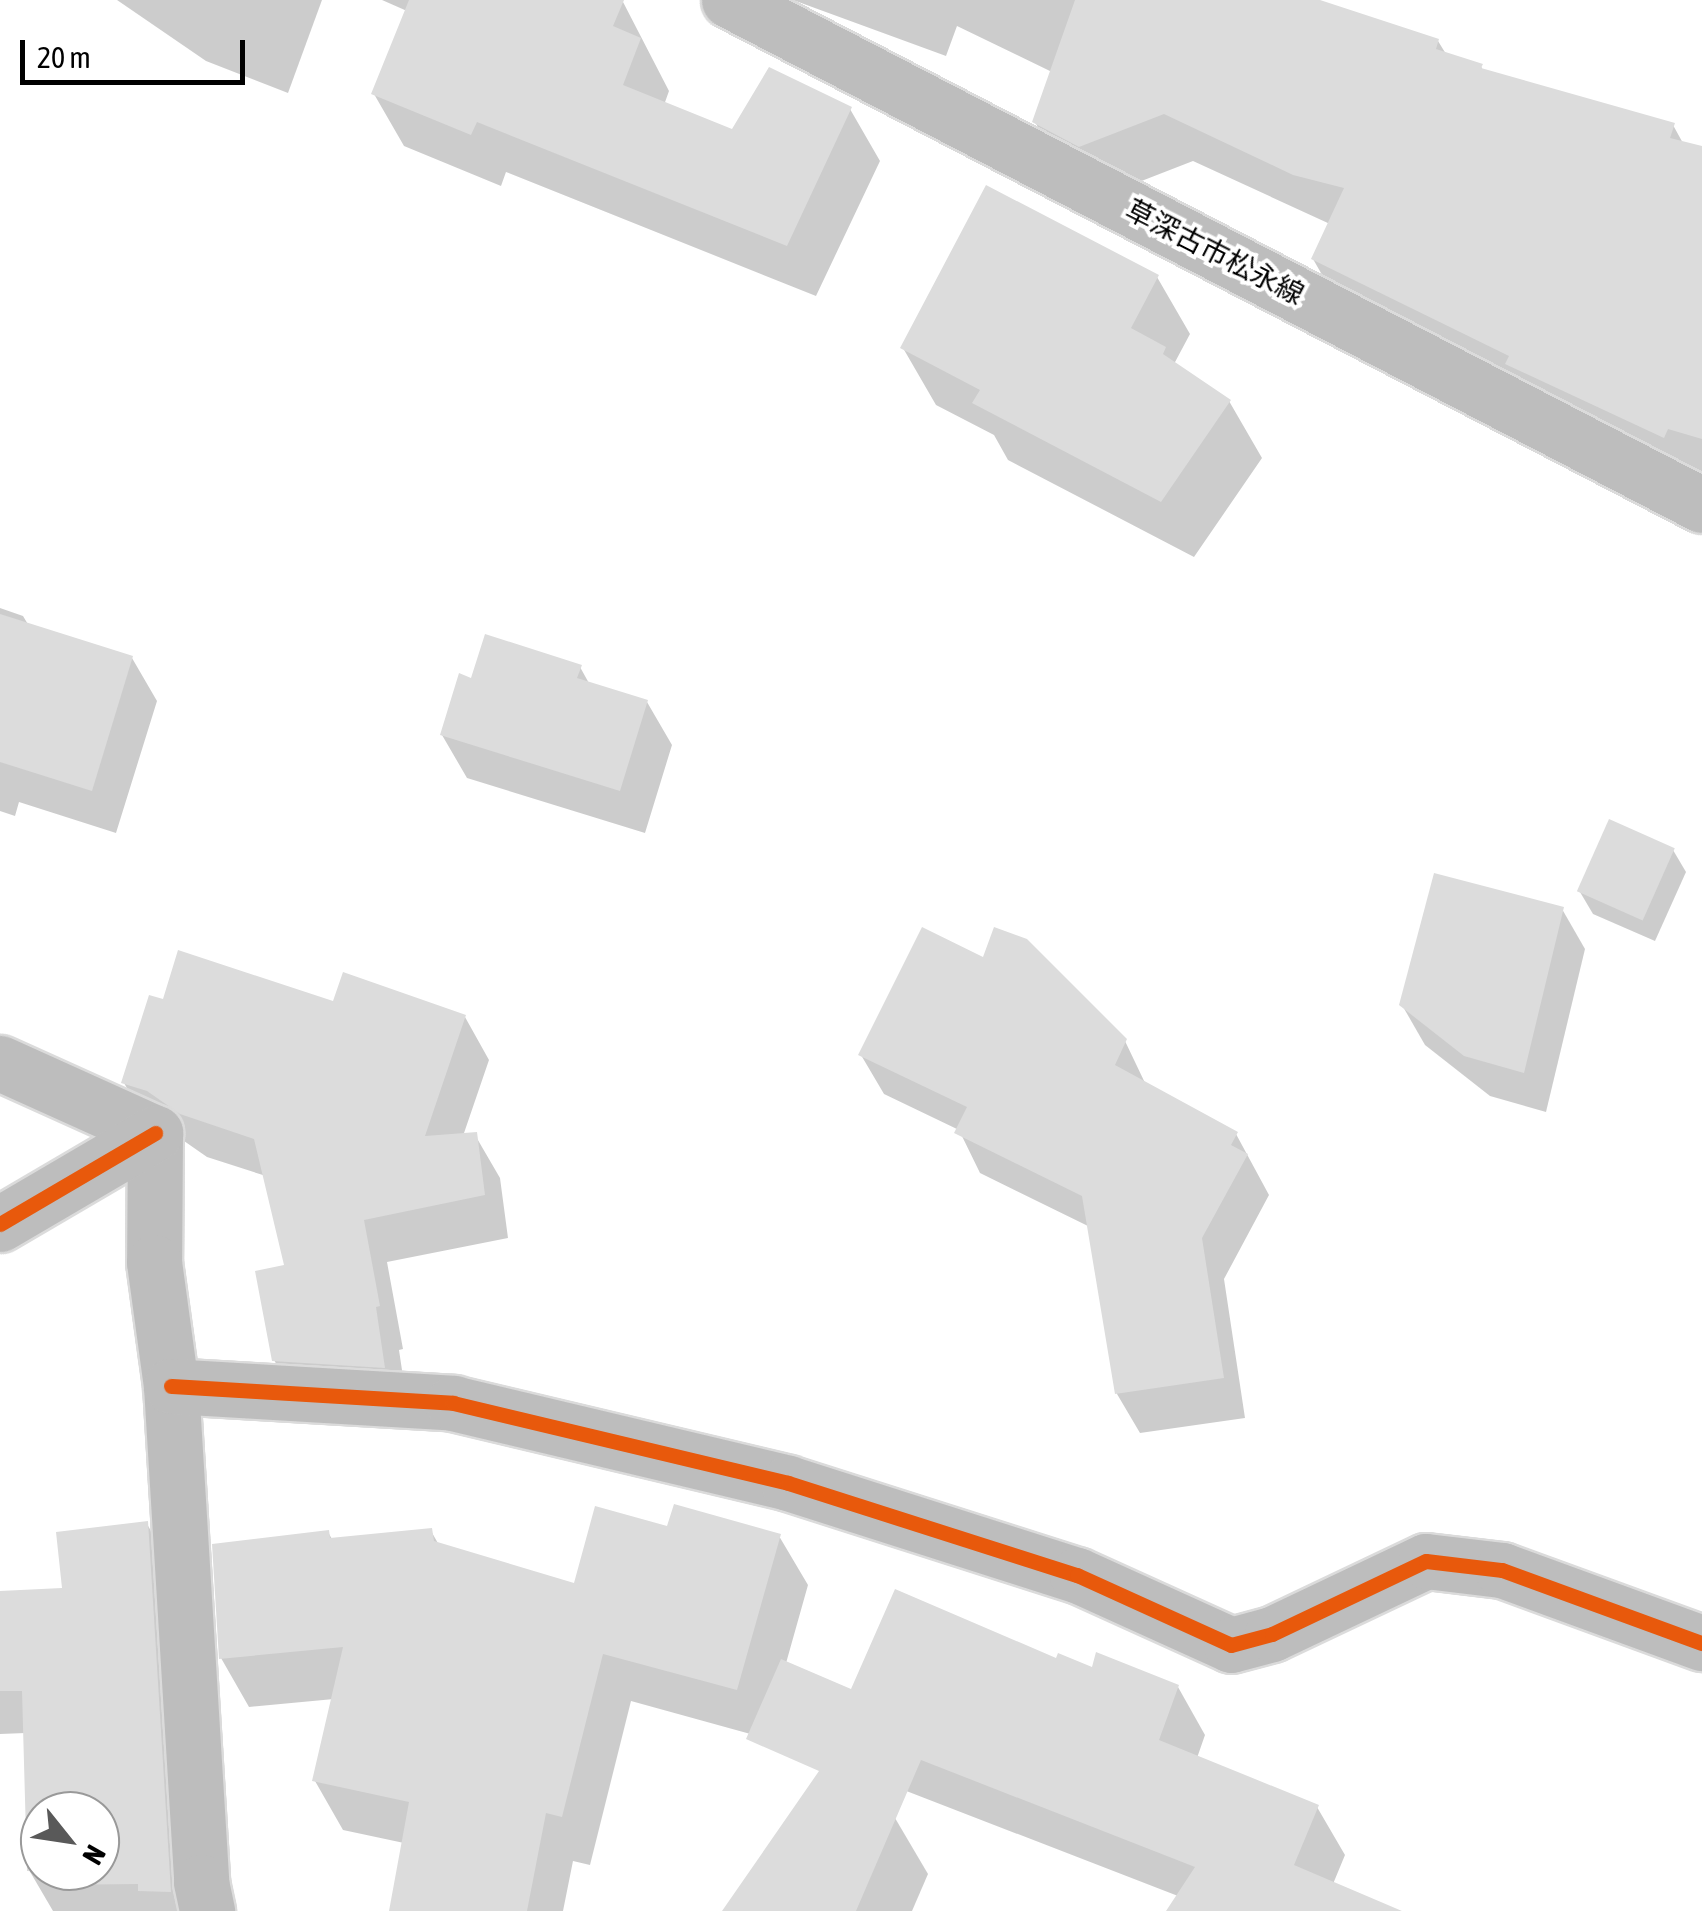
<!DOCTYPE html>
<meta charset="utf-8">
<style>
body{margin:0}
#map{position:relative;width:1702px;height:1911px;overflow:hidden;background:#fff;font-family:"Asap Condensed","Noto Sans JP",sans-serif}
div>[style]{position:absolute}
.shadow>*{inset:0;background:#0003}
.building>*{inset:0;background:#dcdcdc;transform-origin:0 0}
.roads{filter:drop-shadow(2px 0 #dbdbdb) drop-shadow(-2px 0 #dbdbdb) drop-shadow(0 2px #dbdbdb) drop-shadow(0 -2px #dbdbdb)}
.minor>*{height:55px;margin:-27.5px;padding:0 27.5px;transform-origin:27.5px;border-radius:27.5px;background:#bdbdbd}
.major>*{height:55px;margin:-27.5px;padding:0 27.5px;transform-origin:27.5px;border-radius:27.5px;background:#bdbdbd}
.cycleway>*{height:15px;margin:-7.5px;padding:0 7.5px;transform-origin:7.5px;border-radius:7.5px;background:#e8590c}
span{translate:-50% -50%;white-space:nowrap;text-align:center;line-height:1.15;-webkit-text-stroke:8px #fff;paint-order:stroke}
.street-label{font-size:28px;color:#000}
.north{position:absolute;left:20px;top:1791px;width:100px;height:100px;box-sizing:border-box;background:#fff;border:2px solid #999;border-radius:50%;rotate:120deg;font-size:28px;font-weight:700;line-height:40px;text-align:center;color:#000}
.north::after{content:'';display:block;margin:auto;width:35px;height:45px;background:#595959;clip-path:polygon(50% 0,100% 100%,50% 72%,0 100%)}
.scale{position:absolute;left:20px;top:40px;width:225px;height:45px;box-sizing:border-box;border:5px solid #000;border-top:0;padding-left:12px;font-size:30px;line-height:35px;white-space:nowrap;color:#000;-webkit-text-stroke:8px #fff;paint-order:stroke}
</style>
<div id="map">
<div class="shadow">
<i style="clip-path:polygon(117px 0,322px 0,288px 93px,206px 61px)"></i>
<i style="clip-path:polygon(382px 0,622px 0,669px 91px,664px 105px,733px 132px,850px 109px,880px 161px,816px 296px,506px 172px,501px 186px,404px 146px,374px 94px,407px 11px)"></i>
<i style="clip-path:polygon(793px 0,1312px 0,1438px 41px,1446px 54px,1481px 66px,1483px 71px,1673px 125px,1684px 145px,1702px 149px,1702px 478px,1341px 308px,1313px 259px,1330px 224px,1193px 161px,1108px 194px,1063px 171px,1035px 122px,1052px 72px,957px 26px,946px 56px)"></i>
<i style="clip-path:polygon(1157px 277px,1190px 334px,1174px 364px,1229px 401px,1262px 458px,1194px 557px,1008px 460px,994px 435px,936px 405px,903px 348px)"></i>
<i style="clip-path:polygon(0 608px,23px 616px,29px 626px,132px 658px,157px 701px,116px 833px,19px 802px,15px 816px,0 811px)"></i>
<i style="clip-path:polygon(580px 667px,590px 685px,647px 702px,672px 745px,645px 833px,467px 778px,442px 735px,473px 681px)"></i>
<i style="clip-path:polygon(1673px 850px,1686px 872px,1655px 941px,1593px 914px,1580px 892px)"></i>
<i style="clip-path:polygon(1562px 909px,1585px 949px,1546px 1112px,1490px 1096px,1425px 1045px,1402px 1005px)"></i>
<i style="clip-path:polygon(165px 1002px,334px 1005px,465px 1017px,489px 1060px,463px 1136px,475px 1135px,500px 1178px,508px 1238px,387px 1262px,403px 1349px,399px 1350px,408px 1410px,299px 1403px,274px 1360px,287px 1267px,266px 1176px,207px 1157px,174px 1134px,149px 1126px,124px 1083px)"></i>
<i style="clip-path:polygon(1125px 1041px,1146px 1085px,1236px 1134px,1269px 1195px,1224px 1279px,1245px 1418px,1140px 1433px,1117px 1394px,1090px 1227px,980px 1173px,959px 1130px,884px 1094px,861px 1055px)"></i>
<i style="clip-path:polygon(evenodd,147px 1524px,171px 1566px,192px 1911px,53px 1911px,29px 1870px,26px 1733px,0 1734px,0 1593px,65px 1590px,147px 1524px,40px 1811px,100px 1811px,100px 1871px,40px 1871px,40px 1811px)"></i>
<i style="clip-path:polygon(669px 1529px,779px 1536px,808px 1585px,765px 1738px,631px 1701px,590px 1865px,573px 1861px,563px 1911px,392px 1911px,404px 1843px,343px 1830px,315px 1781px,334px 1699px,249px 1707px,221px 1658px,328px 1532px,333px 1541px,431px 1531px,439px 1545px,575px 1586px)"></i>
<i style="clip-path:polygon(1057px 1661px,1178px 1687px,1205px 1735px,1197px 1758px,1317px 1807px,1345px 1855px,1333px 1884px,1367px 1911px,1169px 1911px,1178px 1896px,865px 1775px)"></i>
<i style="clip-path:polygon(895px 1818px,928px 1874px,912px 1911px,801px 1911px)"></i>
</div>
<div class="building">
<i style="clip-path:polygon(409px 0,624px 0,613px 26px,641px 38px,623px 85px,732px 129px,769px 67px,852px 107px,787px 246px,477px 122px,471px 135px,371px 94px)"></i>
<i style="clip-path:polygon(1075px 0,1320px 0,1439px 39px,1436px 49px,1483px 64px,1481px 68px,1675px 123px,1670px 138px,1702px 146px,1702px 439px,1668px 429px,1664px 438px,1505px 364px,1509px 356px,1311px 259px,1344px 188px,1293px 175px,1164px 114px,1079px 147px,1032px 122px)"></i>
<i style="clip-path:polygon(986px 185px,1159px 275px,1131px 328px,1166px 347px,1163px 354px,1231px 400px,1161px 502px,972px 403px,980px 390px,900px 348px)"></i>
<i style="clip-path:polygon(0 614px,133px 656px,92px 791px,0 762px)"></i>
<i style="clip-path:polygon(485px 634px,582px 665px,577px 678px,648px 700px,620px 791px,440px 735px,459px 673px,471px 678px)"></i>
<i style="left:1609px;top:819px;width:72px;height:79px;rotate:24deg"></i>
<i style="clip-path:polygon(1434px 873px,1564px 907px,1524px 1073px,1464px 1056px,1399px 1005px)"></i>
<i style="clip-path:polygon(922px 927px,983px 957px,994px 927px,1027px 939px,1127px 1039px,1115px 1065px,1238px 1132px,1231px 1145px,1248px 1154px,1202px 1238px,1224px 1378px,1115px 1394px,1082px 1196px,954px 1133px,967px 1107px,858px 1055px)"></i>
<i style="clip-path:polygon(178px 950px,333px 1001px,343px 972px,466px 1015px,425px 1136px,477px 1132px,485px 1195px,364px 1220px,380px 1306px,376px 1307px,385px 1368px,272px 1361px,255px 1271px,284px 1265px,254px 1139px,180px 1114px,147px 1091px,121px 1083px,149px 995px,163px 999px)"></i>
<i style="clip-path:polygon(674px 1504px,781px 1534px,737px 1690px,603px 1654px,562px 1817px,546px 1813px,527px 1911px,389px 1911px,409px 1802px,312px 1781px,343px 1647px,219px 1659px,212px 1544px,329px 1530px,330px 1538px,432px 1528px,434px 1541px,574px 1583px,595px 1506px,667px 1526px)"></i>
<i style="clip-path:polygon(evenodd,148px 1521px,171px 1892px,138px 1891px,138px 1884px,47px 1885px,49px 1872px,27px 1871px,22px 1691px,0 1691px,0 1591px,62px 1588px,56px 1532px,148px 1521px,40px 1811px,100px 1811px,100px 1871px,40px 1871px,40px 1811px)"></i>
<i style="clip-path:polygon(895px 1589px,1056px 1658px,1058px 1653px,1092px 1667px,1096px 1652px,1179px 1685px,1159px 1740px,1319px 1805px,1294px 1865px,1402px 1911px,1166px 1911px,1195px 1867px,921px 1760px,856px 1911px,722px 1911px,819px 1771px,746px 1739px,781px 1659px,851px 1689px)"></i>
</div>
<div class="roads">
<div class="minor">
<i style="left:0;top:1063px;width:170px;rotate:24.3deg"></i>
<i style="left:155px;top:1133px;width:129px;rotate:90.4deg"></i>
<i style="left:154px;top:1262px;width:125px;rotate:82.2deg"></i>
<i style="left:171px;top:1386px;width:497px;rotate:86.5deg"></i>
<i style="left:201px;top:1882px;width:30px;rotate:78deg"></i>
<i style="left:0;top:1224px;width:180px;rotate:-30.4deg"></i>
<i style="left:171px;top:1386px;width:283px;rotate:3.4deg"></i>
<i style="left:453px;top:1403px;width:344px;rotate:13.4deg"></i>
<i style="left:788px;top:1483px;width:303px;rotate:17.7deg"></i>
<i style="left:1077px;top:1575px;width:169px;rotate:24.4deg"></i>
<i style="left:1231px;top:1645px;width:42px;rotate:-15deg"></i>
<i style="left:1272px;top:1634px;width:170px;rotate:-25.4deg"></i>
<i style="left:1426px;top:1561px;width:77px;rotate:6.8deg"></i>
<i style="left:1502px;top:1570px;width:213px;rotate:20.1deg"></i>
</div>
<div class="major">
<i style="left:729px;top:0;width:1096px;rotate:27.43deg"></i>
</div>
</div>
<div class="cycleway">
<i style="left:0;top:1224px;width:180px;rotate:-30.4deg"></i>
<i style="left:171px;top:1386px;width:283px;rotate:3.4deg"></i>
<i style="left:453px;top:1403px;width:344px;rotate:13.4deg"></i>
<i style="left:788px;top:1483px;width:303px;rotate:17.7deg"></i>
<i style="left:1077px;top:1575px;width:169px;rotate:24.4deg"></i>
<i style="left:1231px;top:1645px;width:42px;rotate:-15deg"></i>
<i style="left:1272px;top:1634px;width:170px;rotate:-25.4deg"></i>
<i style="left:1426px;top:1561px;width:77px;rotate:6.8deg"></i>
<i style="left:1502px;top:1570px;width:213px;rotate:20.1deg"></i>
</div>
<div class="street-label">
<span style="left:1215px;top:252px;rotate:27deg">草深古市松永線</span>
</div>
<div class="north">N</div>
<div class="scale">20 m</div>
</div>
